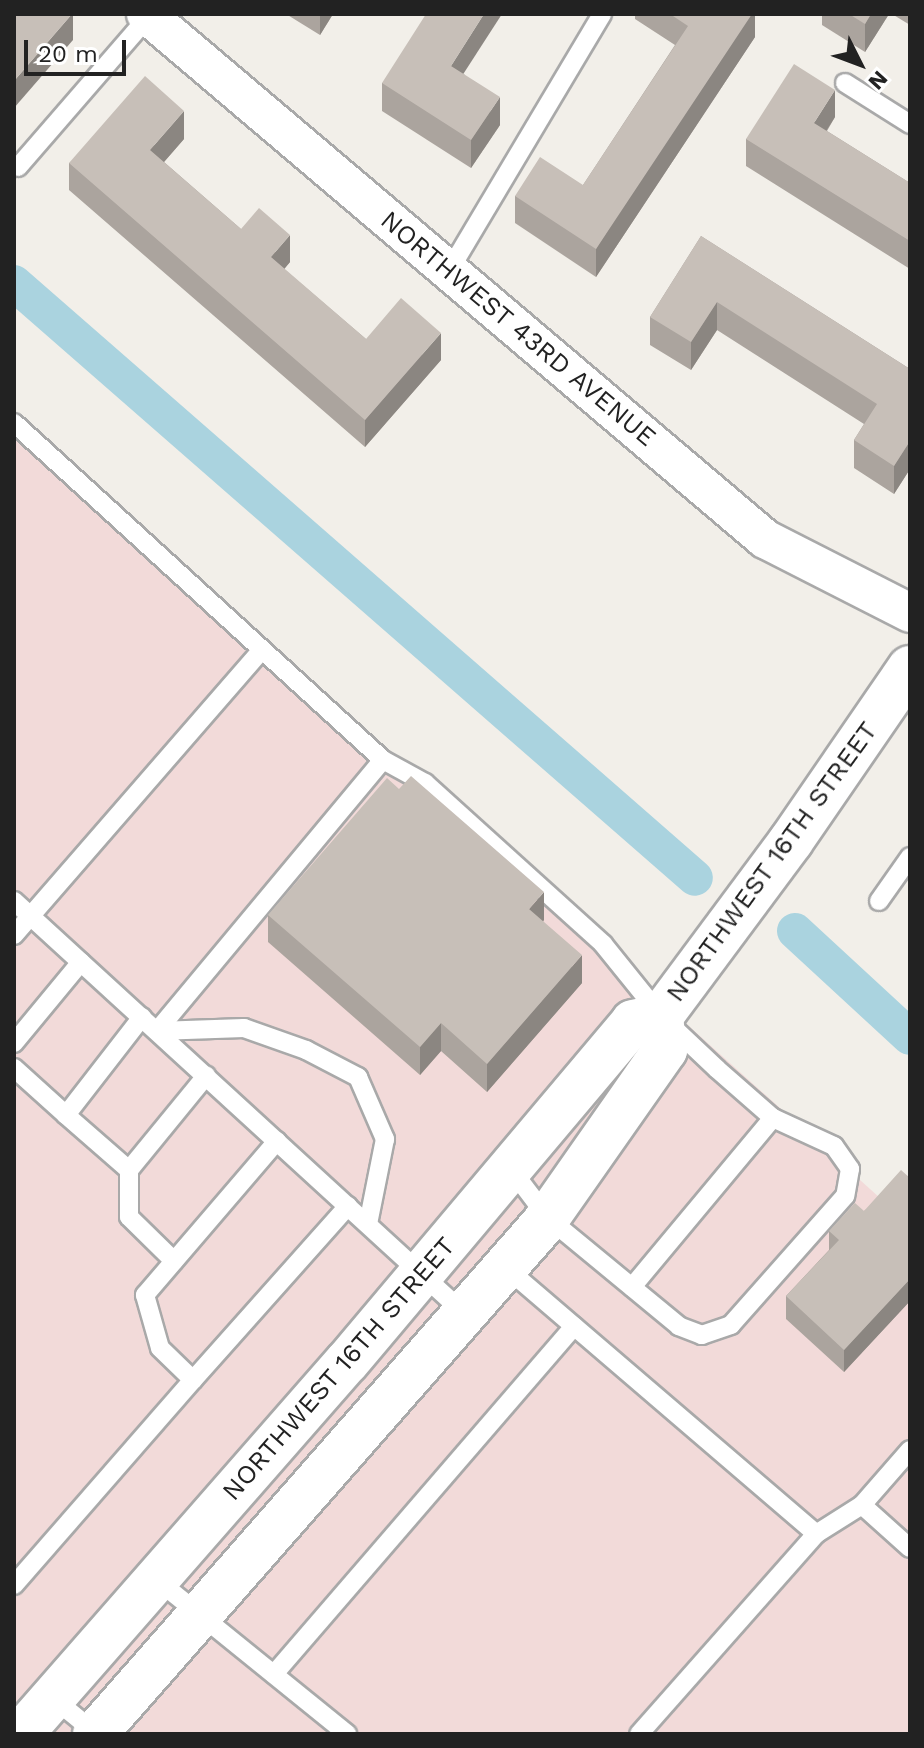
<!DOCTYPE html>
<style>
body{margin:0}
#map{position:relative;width:924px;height:1748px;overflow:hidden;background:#f2efe9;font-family:"Work Sans",sans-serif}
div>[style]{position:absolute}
.commercial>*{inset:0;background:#f2dad9}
.canal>*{height:36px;margin:-18px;padding:0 18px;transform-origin:18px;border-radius:18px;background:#aad3df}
.roads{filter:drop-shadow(2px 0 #a9a9a9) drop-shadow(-2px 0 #a9a9a9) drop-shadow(0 2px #a9a9a9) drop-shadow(0 -2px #a9a9a9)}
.service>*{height:18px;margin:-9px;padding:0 9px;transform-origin:9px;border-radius:9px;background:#fff}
.minor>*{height:38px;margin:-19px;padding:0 19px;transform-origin:19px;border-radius:19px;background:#fff}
.tertiary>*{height:44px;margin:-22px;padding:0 22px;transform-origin:22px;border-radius:22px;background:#fff}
.wall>*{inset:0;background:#aba49e;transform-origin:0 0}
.shaded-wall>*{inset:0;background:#8b8681}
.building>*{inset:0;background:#c7bfb8}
span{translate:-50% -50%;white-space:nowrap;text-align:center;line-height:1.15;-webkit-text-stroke:7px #fff;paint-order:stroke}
.street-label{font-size:26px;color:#222}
.frame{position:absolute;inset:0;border:16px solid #222;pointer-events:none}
.north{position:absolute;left:820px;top:24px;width:80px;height:80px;-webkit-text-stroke:6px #fff;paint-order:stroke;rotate:132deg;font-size:22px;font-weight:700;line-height:32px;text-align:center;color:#222}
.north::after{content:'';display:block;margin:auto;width:28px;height:36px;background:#222;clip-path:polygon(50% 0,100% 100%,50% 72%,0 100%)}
.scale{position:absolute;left:24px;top:40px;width:102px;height:36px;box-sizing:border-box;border:4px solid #222;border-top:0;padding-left:10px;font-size:24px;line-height:28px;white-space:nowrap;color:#222;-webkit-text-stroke:6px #fff;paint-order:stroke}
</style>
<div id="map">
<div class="commercial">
<i style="clip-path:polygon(14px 419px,910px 1225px,910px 1734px,14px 1734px)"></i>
</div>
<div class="canal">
<i style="left:14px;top:283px;width:904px;rotate:41.14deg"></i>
<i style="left:795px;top:931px;width:156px;rotate:42.7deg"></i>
</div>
<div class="roads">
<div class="service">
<i style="left:845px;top:83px;width:77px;rotate:32.2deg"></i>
<i style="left:18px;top:167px;width:200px;rotate:-49.1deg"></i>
<i style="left:449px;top:271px;width:299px;rotate:-59.2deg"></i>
<i style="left:14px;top:423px;width:500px;rotate:42.4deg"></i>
<i style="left:383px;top:760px;width:48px;rotate:28.7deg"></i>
<i style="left:425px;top:783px;width:240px;rotate:42.1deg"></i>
<i style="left:603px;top:944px;width:92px;rotate:51.1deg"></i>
<i style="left:661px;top:1016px;width:77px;rotate:43.4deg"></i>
<i style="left:717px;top:1069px;width:74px;rotate:41.2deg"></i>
<i style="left:773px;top:1118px;width:67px;rotate:24.7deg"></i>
<i style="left:834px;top:1146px;width:28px;rotate:55deg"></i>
<i style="left:850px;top:1169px;width:27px;rotate:100deg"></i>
<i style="left:845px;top:1196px;width:172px;rotate:131.5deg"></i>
<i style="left:731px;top:1325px;width:31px;rotate:161deg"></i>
<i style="left:702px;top:1335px;width:25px;rotate:-159deg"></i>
<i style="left:679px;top:1326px;width:170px;rotate:-140.5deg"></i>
<i style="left:548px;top:1218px;width:61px;rotate:-127.1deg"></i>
<i style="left:14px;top:901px;width:610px;rotate:42.48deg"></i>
<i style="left:879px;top:901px;width:54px;rotate:-54.8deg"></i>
<i style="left:14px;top:935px;width:378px;rotate:-49deg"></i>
<i style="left:157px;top:1031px;width:87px;rotate:-2deg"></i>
<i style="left:244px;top:1028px;width:66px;rotate:19.5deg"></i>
<i style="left:306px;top:1050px;width:59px;rotate:27.4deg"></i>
<i style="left:358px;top:1077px;width:68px;rotate:66.5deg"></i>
<i style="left:385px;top:1139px;width:87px;rotate:101.3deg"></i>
<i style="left:157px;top:1031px;width:353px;rotate:-50.2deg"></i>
<i style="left:14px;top:1043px;width:105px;rotate:-50.4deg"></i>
<i style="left:14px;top:1068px;width:70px;rotate:42.1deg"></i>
<i style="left:277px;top:1141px;width:203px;rotate:130.6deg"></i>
<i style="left:145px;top:1295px;width:55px;rotate:74.2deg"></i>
<i style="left:160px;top:1348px;width:46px;rotate:44.1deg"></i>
<i style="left:193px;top:1380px;width:233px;rotate:-48.3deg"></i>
<i style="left:129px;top:1170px;width:84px;rotate:-138.9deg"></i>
<i style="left:66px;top:1115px;width:124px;rotate:-52.2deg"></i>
<i style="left:174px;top:1261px;width:63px;rotate:-135.6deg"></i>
<i style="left:129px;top:1217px;width:47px;rotate:-90deg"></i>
<i style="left:129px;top:1170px;width:122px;rotate:-50.7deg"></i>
<i style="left:505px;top:1267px;width:410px;rotate:40.6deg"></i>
<i style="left:816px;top:1534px;width:267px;rotate:131.5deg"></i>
<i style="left:632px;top:1287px;width:220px;rotate:-50.2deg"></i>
<i style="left:862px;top:1505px;width:64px;rotate:41.9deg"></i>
<i style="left:816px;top:1534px;width:54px;rotate:-32.2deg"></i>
<i style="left:862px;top:1505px;width:73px;rotate:-48.9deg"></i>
<i style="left:157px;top:1580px;width:245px;rotate:39deg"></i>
<i style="left:14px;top:1585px;width:272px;rotate:-48.9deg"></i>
<i style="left:274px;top:1674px;width:459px;rotate:-49.2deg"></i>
<i style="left:53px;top:1698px;width:57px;rotate:39.3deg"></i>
</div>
<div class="minor">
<i style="left:146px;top:14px;width:812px;rotate:40.3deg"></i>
<i style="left:765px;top:539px;width:163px;rotate:27deg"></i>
</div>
<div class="tertiary">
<i style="left:21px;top:1734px;width:495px;rotate:-48.8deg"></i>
<i style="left:347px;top:1362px;width:444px;rotate:-49.9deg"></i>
<i style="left:633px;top:1022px;width:29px;rotate:-12deg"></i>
<i style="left:661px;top:1016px;width:218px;rotate:-53.4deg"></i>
<i style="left:791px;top:841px;width:210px;rotate:-55.5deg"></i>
<i style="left:95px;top:1734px;width:679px;rotate:-48.7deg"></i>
<i style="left:543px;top:1224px;width:213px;rotate:-55deg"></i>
<i style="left:665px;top:1050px;width:34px;rotate:-97deg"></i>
</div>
</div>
<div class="wall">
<i style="clip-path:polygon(286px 14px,333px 14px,320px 35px)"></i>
<i style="clip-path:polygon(635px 14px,756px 14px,755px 16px,755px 37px,596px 277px,515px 223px,515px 196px,583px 185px,675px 45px,635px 19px)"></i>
<i style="clip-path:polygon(822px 14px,889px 14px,865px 52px,822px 25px)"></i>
<i style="clip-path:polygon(892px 14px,910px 14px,910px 25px)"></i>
<i style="clip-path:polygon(464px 74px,500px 125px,471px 168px,382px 111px,382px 83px)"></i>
<i style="clip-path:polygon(835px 117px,827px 131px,910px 183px,910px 269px,746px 166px,746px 139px)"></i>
<i style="clip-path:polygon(184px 139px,164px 162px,241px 229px,290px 262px,284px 269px,366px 339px,441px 360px,365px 447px,69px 190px,69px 163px)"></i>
<i style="clip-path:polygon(701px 236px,910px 369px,910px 469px,894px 494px,854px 468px,854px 440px,864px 424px,717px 330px,691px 370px,650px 345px,650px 317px)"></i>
<i style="left:910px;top:881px;width:30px;height:2px;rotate:90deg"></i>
<i style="clip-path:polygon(268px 915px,544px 920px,543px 921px,582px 983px,487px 1092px,441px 1051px,420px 1075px,268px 942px)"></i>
<i style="clip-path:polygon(910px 1178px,910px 1301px,844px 1372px,786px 1319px,786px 1296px,829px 1250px,829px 1231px,864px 1211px)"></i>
</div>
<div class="shaded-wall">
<i style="clip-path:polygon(72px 14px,73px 14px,73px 40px,14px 108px,14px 81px)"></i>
<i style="clip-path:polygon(320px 14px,333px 14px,320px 35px)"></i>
<i style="clip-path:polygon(484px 14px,502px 14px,451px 93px,451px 66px)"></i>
<i style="clip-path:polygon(745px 14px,756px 14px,755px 16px,755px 37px,596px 277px,596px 249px)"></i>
<i style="clip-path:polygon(871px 14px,889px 14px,865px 52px,865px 24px)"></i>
<i style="clip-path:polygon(835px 90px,835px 117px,814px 150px,814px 123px)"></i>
<i style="clip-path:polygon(500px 97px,500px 125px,471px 168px,471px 140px)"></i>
<i style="clip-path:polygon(184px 111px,184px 139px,150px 178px,150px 150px)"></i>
<i style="clip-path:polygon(290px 235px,290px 262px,271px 285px,271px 257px)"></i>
<i style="clip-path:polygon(717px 302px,717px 330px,691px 370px,691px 342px)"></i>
<i style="clip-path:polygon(441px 333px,441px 360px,365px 447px,365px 420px)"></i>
<i style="clip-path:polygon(910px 441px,910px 469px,894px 494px,894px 466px)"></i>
<i style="clip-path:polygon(544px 892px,544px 920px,529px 937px,529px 909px)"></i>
<i style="clip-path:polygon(582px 955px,582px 983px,487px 1092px,487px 1064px)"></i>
<i style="clip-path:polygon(441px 1023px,441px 1051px,420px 1075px,420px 1047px)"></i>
<i style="clip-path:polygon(910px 1279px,910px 1301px,844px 1372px,844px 1350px)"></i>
</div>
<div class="building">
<i style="clip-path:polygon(14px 14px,72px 14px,14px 81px)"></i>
<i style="clip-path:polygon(426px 14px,484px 14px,451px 66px,500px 97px,471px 140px,382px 83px)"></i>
<i style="clip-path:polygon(670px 14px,752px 14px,596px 249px,515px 196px,540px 157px,583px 185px,688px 26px)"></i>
<i style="clip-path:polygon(849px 14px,871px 14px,865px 24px)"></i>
<i style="clip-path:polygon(794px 64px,835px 90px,814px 123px,910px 183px,910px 241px,746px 139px)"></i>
<i style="clip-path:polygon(145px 76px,184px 111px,150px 150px,241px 229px,259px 208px,290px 235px,271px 257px,366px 339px,401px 298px,441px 333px,365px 420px,69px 163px)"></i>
<i style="clip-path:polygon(701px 236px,910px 369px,910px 441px,894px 466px,854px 440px,877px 404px,717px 302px,691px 342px,650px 317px)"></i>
<i style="clip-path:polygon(411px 776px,544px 892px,529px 909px,582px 955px,487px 1064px,441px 1023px,420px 1047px,268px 915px,387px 778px,399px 789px)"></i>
<i style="clip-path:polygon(901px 1170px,910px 1178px,910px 1279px,844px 1350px,786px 1296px,839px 1240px,829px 1231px,855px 1203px,864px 1211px)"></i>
</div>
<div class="street-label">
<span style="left:518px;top:329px;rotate:40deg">NORTHWEST 43RD AVENUE</span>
<span style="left:772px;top:862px;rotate:-54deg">NORTHWEST 16TH STREET</span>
<span style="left:339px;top:1369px;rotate:-49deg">NORTHWEST 16TH STREET</span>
</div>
<div class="frame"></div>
<div class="north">N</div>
<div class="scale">20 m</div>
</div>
